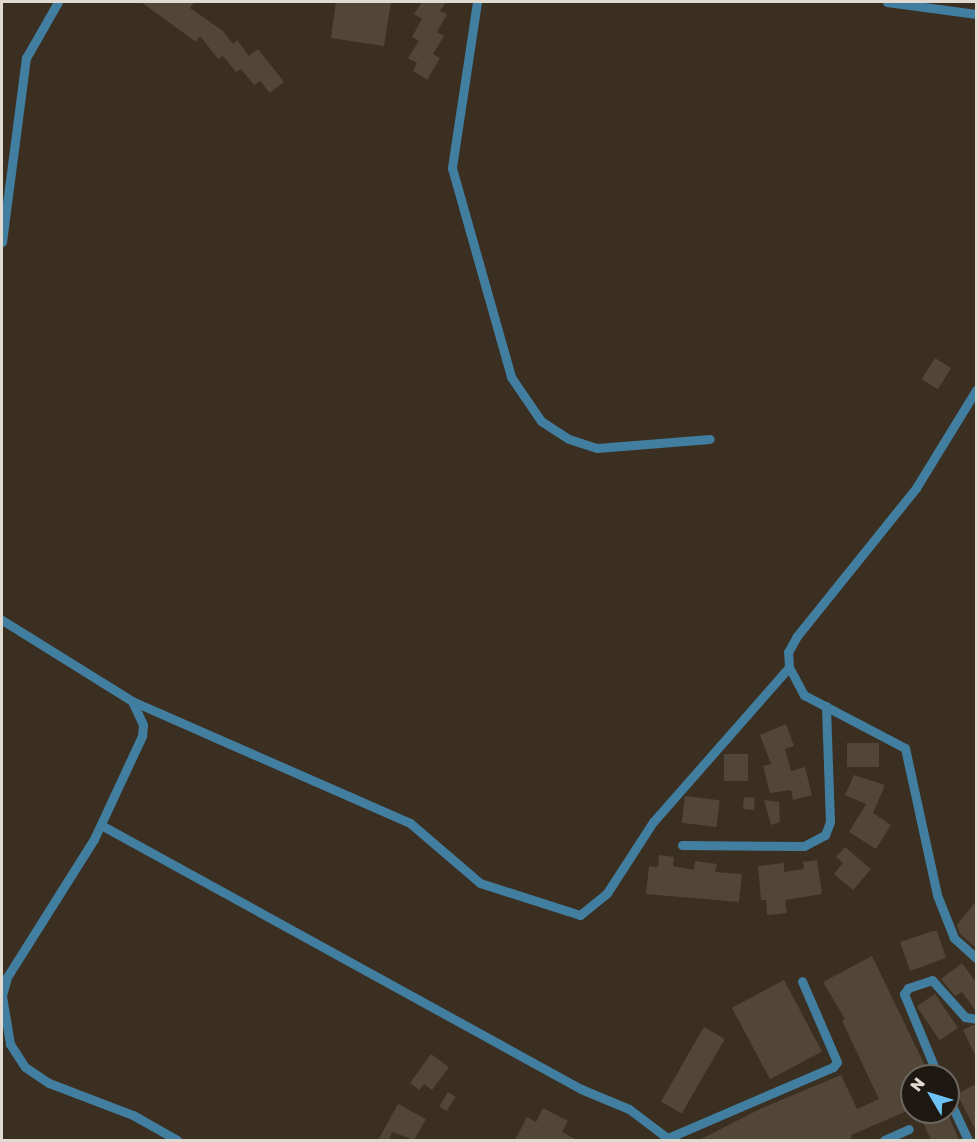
<!DOCTYPE html>
<style>
body{margin:0}
#map{position:relative;width:978px;height:1142px;overflow:hidden;background:#3b2f22;font-family:"Golos Text",sans-serif}
div>[style]{position:absolute}
.building>*{inset:0;background:#524638;transform-origin:0 0}
.minor>*{height:9px;margin:-4.5px;padding:0 4.5px;transform-origin:4.5px;border-radius:4.5px;background:#417ea0}
span{translate:-50% -50%;white-space:nowrap;text-align:center;line-height:1.15;-webkit-text-stroke:4.5px #1e1812;paint-order:stroke}
.frame{position:absolute;inset:0;border:3px solid #e1dad1;pointer-events:none}
.north{position:absolute;left:900px;top:1064px;width:60px;height:60px;box-sizing:border-box;background:#1e1812;border:2px solid #6c665e;border-radius:50%;rotate:308deg;font-size:16px;font-weight:700;line-height:24px;text-align:center;color:#e1dad1}
.north::after{content:'';display:block;margin:auto;width:21px;height:27px;background:#6dc2f3;clip-path:polygon(50% 0,100% 100%,50% 72%,0 100%)}
</style>
<div id="map">
<div class="building">
<i style="clip-path:polygon(141px 2px,194px 2px,190px 8px,223px 31px,233px 44px,237px 40px,249px 56px,258px 49px,284px 82px,270px 93px,260px 81px,254px 85px,241px 69px,236px 72px,223px 56px,218px 59px,200px 36px,196px 42px)"></i>
<i style="clip-path:polygon(336px 2px,391px 2px,384px 46px,331px 38px)"></i>
<i style="clip-path:polygon(422px 2px,446px 2px,440px 11px,447px 14px,437px 32px,444px 36px,433px 54px,440px 58px,427px 80px,413px 71px,417px 63px,408px 58px,419px 41px,412px 37px,422px 19px,414px 14px)"></i>
<i style="left:935px;top:358px;width:19px;height:25px;rotate:32deg"></i>
<i style="clip-path:polygon(786px 724px,794px 746px,785px 749px,791px 771px,805px 767px,812px 795px,793px 800px,791px 790px,770px 793px,763px 766px,771px 764px,760px 735px)"></i>
<i style="left:879px;top:743px;width:24px;height:32px;rotate:90deg"></i>
<i style="left:724px;top:754px;width:24px;height:27px"></i>
<i style="clip-path:polygon(854px 775px,885px 785px,873px 813px,891px 825px,876px 849px,849px 832px,866px 804px,845px 795px)"></i>
<i style="left:685px;top:796px;width:35px;height:27px;rotate:7deg"></i>
<i style="left:744px;top:797px;width:11px;height:12px;rotate:5deg"></i>
<i style="clip-path:polygon(764px 800px,779px 802px,780px 822px,771px 825px)"></i>
<i style="clip-path:polygon(845px 847px,871px 869px,853px 890px,834px 874px,843px 863px,836px 857px)"></i>
<i style="clip-path:polygon(659px 855px,674px 857px,673px 866px,694px 870px,695px 861px,717px 864px,715px 872px,742px 874px,739px 902px,646px 894px,649px 866px,658px 867px)"></i>
<i style="clip-path:polygon(817px 860px,822px 894px,785px 900px,787px 913px,767px 915px,766px 900px,761px 900px,758px 866px,784px 863px,784px 872px,804px 869px,803px 862px)"></i>
<i style="clip-path:polygon(976px 901px,976px 948px,960px 934px,957px 925px)"></i>
<i style="clip-path:polygon(933px 931px,937px 931px,946px 958px,910px 971px,900px 942px)"></i>
<i style="clip-path:polygon(872px 956px,930px 1076px,912px 1076px,912px 1109px,851px 1135px,852px 1138px,846px 1140px,699px 1140px,762px 1108px,841px 1075px,857px 1109px,879px 1099px,842px 1021px,845px 1019px,823px 982px)"></i>
<i style="clip-path:polygon(962px 963px,976px 982px,976px 1011px,962px 992px,955px 996px,941px 979px)"></i>
<i style="left:784px;top:980px;width:81px;height:59px;rotate:62deg"></i>
<i style="left:935px;top:994px;width:41px;height:22px;rotate:56deg"></i>
<i style="clip-path:polygon(973px 1025px,976px 1026px,976px 1057px,963px 1030px)"></i>
<i style="left:704px;top:1027px;width:24px;height:86px;rotate:30deg"></i>
<i style="clip-path:polygon(431px 1054px,449px 1067px,432px 1090px,424px 1084px,419px 1090px,410px 1083px)"></i>
<i style="clip-path:polygon(976px 1084px,976px 1131px,957px 1094px)"></i>
<i style="left:448px;top:1092px;width:9px;height:17px;rotate:32deg"></i>
<i style="clip-path:polygon(398px 1104px,426px 1119px,414px 1140px,392px 1132px,389px 1140px,378px 1140px)"></i>
<i style="clip-path:polygon(543px 1108px,568px 1121px,562px 1132px,577px 1140px,515px 1140px,527px 1117px,536px 1122px)"></i>
<i style="clip-path:polygon(918px 1112px,947px 1112px,959px 1140px,931px 1140px)"></i>
</div>
<div class="minor">
<i style="left:477px;top:2px;width:168px;rotate:98.6deg"></i>
<i style="left:452px;top:168px;width:217px;rotate:74.2deg"></i>
<i style="left:511px;top:377px;width:53px;rotate:55.7deg"></i>
<i style="left:541px;top:421px;width:33px;rotate:33deg"></i>
<i style="left:569px;top:439px;width:29px;rotate:18deg"></i>
<i style="left:597px;top:448px;width:113px;rotate:-4.6deg"></i>
<i style="left:887px;top:2px;width:90px;rotate:7.7deg"></i>
<i style="left:2px;top:242px;width:186px;rotate:-82.6deg"></i>
<i style="left:26px;top:58px;width:64px;rotate:-60.3deg"></i>
<i style="left:976px;top:390px;width:115px;rotate:121.5deg"></i>
<i style="left:916px;top:488px;width:190px;rotate:128.8deg"></i>
<i style="left:797px;top:636px;width:18px;rotate:119deg"></i>
<i style="left:788px;top:652px;width:15px;rotate:86deg"></i>
<i style="left:789px;top:667px;width:32px;rotate:62deg"></i>
<i style="left:804px;top:695px;width:114px;rotate:27.7deg"></i>
<i style="left:905px;top:748px;width:150px;rotate:77.7deg"></i>
<i style="left:937px;top:895px;width:46px;rotate:68.4deg"></i>
<i style="left:954px;top:938px;width:30px;rotate:42deg"></i>
<i style="left:2px;top:620px;width:153px;rotate:31.9deg"></i>
<i style="left:132px;top:701px;width:26px;rotate:65deg"></i>
<i style="left:143px;top:725px;width:11px;rotate:95deg"></i>
<i style="left:142px;top:736px;width:114px;rotate:115deg"></i>
<i style="left:94px;top:839px;width:163px;rotate:122.2deg"></i>
<i style="left:7px;top:977px;width:20px;rotate:105deg"></i>
<i style="left:2px;top:996px;width:49px;rotate:80.5deg"></i>
<i style="left:10px;top:1044px;width:27px;rotate:57deg"></i>
<i style="left:25px;top:1067px;width:29px;rotate:34deg"></i>
<i style="left:49px;top:1083px;width:90px;rotate:20.9deg"></i>
<i style="left:133px;top:1115px;width:51px;rotate:29.6deg"></i>
<i style="left:132px;top:701px;width:304px;rotate:23.7deg"></i>
<i style="left:410px;top:823px;width:92px;rotate:40.6deg"></i>
<i style="left:480px;top:883px;width:105px;rotate:17.7deg"></i>
<i style="left:580px;top:915px;width:35px;rotate:-39deg"></i>
<i style="left:607px;top:893px;width:85px;rotate:-57.1deg"></i>
<i style="left:653px;top:822px;width:206px;rotate:-48.7deg"></i>
<i style="left:101px;top:825px;width:548px;rotate:28.81deg"></i>
<i style="left:581px;top:1089px;width:52px;rotate:22.6deg"></i>
<i style="left:629px;top:1109px;width:51px;rotate:37.1deg"></i>
<i style="left:682px;top:845px;width:122px;rotate:0.5deg"></i>
<i style="left:804px;top:846px;width:24px;rotate:-28deg"></i>
<i style="left:825px;top:835px;width:14px;rotate:-69deg"></i>
<i style="left:830px;top:822px;width:116px;rotate:-92deg"></i>
<i style="left:938px;top:1076px;width:89px;rotate:-112.5deg"></i>
<i style="left:904px;top:994px;width:7px;rotate:-56deg"></i>
<i style="left:908px;top:988px;width:25px;rotate:-18deg"></i>
<i style="left:932px;top:980px;width:50px;rotate:48.3deg"></i>
<i style="left:965px;top:1017px;width:11px;rotate:10deg"></i>
<i style="left:948px;top:1097px;width:47px;rotate:65.1deg"></i>
<i style="left:668px;top:1138px;width:180px;rotate:-23.3deg"></i>
<i style="left:833px;top:1067px;width:6px;rotate:-51deg"></i>
<i style="left:837px;top:1062px;width:88px;rotate:-113.4deg"></i>
<i style="left:884px;top:1140px;width:27px;rotate:-24deg"></i>
</div>
<div class="frame"></div>
<div class="north">N</div>
</div>
